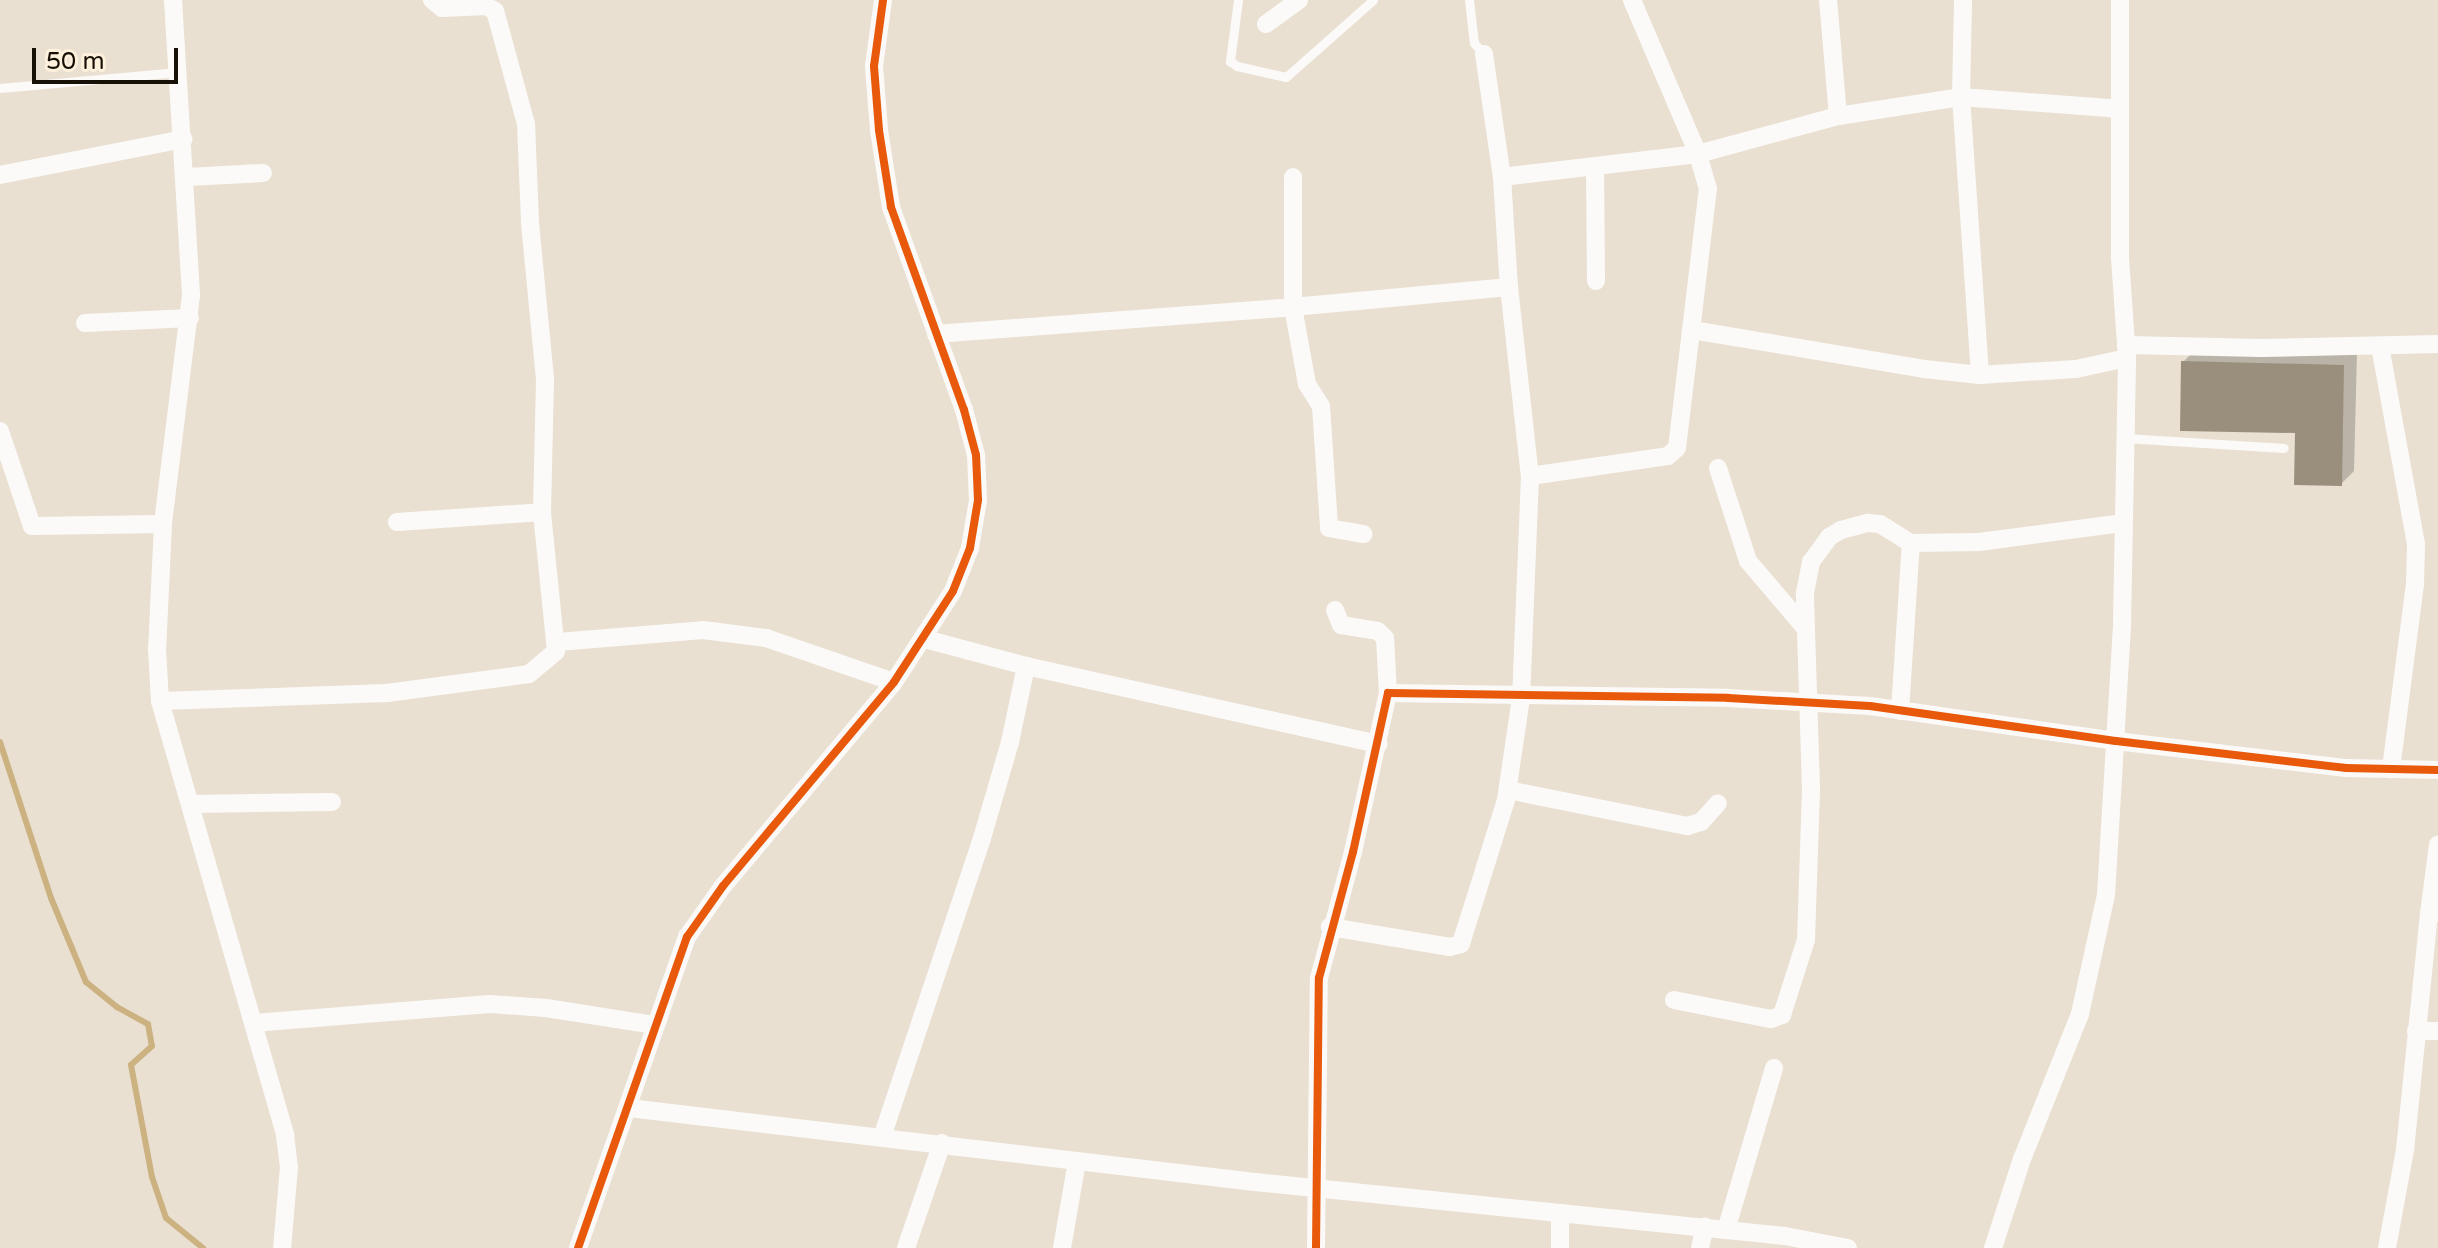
<!DOCTYPE html>
<style>
body{margin:0}
#map{position:relative;width:2438px;height:1248px;overflow:hidden;background:#e9e0d2;font-family:"Varela Round",sans-serif}
div>[style]{position:absolute}
.shadow>*{inset:0;background:#0003}
.stream>*{height:6px;margin:-3px;padding:0 3px;transform-origin:3px;border-radius:3px;background:#ccb181}
.building>*{inset:0;background:#998f7c}
.lane>*{height:9px;margin:-4.5px;padding:0 4.5px;transform-origin:4.5px;border-radius:4.5px;background:#fcfaf8}
.street>*{height:18px;margin:-9px;padding:0 9px;transform-origin:9px;border-radius:9px;background:#fcfaf8}
.cycleway>*{height:8px;margin:-4px;padding:0 4px;transform-origin:4px;border-radius:4px;background:#e8590c}
span{translate:-50% -50%;white-space:nowrap;text-align:center;line-height:1.15;-webkit-text-stroke:8px #fef1db;paint-order:stroke}
.scale{position:absolute;left:32px;top:48px;width:146px;height:36px;box-sizing:border-box;border:4px solid #161007;border-top:0;padding-left:10px;font-size:24px;line-height:28px;white-space:nowrap;color:#161007;-webkit-text-stroke:6px #fef1db;paint-order:stroke}
</style>
<div id="map">
<div class="shadow">
<i style="clip-path:polygon(2196px 349px,2357px 352px,2354px 471px,2341px 484px,2297px 431px,2183px 362px)"></i>
</div>
<div class="stream">
<i style="left:0;top:742px;width:164px;rotate:71.9deg"></i>
<i style="left:51px;top:898px;width:91px;rotate:67.4deg"></i>
<i style="left:86px;top:982px;width:40px;rotate:39deg"></i>
<i style="left:117px;top:1007px;width:35px;rotate:29deg"></i>
<i style="left:148px;top:1024px;width:22px;rotate:80deg"></i>
<i style="left:152px;top:1046px;width:28px;rotate:138deg"></i>
<i style="left:131px;top:1065px;width:114px;rotate:79.4deg"></i>
<i style="left:152px;top:1177px;width:43px;rotate:71.1deg"></i>
<i style="left:166px;top:1218px;width:48px;rotate:39deg"></i>
</div>
<div class="building">
<i style="clip-path:polygon(2181px 361px,2344px 365px,2342px 486px,2294px 485px,2295px 433px,2180px 431px)"></i>
</div>
<div class="lane">
<i style="left:1238px;top:0;width:62px;rotate:97.5deg"></i>
<i style="left:1230px;top:61px;width:9px;rotate:36deg"></i>
<i style="left:1237px;top:66px;width:50px;rotate:12.7deg"></i>
<i style="left:1286px;top:77px;width:116px;rotate:-41.5deg"></i>
<i style="left:1469px;top:0;width:43px;rotate:83.4deg"></i>
<i style="left:1474px;top:43px;width:15px;rotate:48deg"></i>
<i style="left:0;top:88px;width:179px;rotate:-5.1deg"></i>
<i style="left:2125px;top:438px;width:159px;rotate:3.6deg"></i>
</div>
<div class="street">
<i style="left:173px;top:0;width:296px;rotate:86.5deg"></i>
<i style="left:191px;top:295px;width:231px;rotate:97deg"></i>
<i style="left:163px;top:524px;width:125px;rotate:92.7deg"></i>
<i style="left:157px;top:649px;width:52px;rotate:86.7deg"></i>
<i style="left:160px;top:701px;width:452px;rotate:73.9deg"></i>
<i style="left:285px;top:1135px;width:32px;rotate:83deg"></i>
<i style="left:289px;top:1167px;width:81px;rotate:94.9deg"></i>
<i style="left:1266px;top:24px;width:41px;rotate:-36deg"></i>
<i style="left:1484px;top:54px;width:124px;rotate:81.7deg"></i>
<i style="left:1502px;top:177px;width:110px;rotate:86.4deg"></i>
<i style="left:1838px;top:116px;width:124px;rotate:-8.8deg"></i>
<i style="left:1961px;top:97px;width:97px;rotate:-88.8deg"></i>
<i style="left:1595px;top:166px;width:115px;rotate:89.5deg"></i>
<i style="left:0;top:175px;width:187px;rotate:-11.1deg"></i>
<i style="left:187px;top:177px;width:76px;rotate:-3deg"></i>
<i style="left:1293px;top:177px;width:130px;rotate:90deg"></i>
<i style="left:1293px;top:307px;width:78px;rotate:79.7deg"></i>
<i style="left:1307px;top:384px;width:26px;rotate:58deg"></i>
<i style="left:1321px;top:406px;width:122px;rotate:86.2deg"></i>
<i style="left:1329px;top:528px;width:35px;rotate:10deg"></i>
<i style="left:1502px;top:177px;width:197px;rotate:-6.7deg"></i>
<i style="left:1698px;top:154px;width:145px;rotate:-15.2deg"></i>
<i style="left:1838px;top:116px;width:116px;rotate:-94.9deg"></i>
<i style="left:85px;top:323px;width:105px;rotate:-2.7deg"></i>
<i style="left:1692px;top:330px;width:235px;rotate:9.5deg"></i>
<i style="left:1924px;top:369px;width:56px;rotate:6.1deg"></i>
<i style="left:1980px;top:375px;width:96px;rotate:-3.6deg"></i>
<i style="left:2076px;top:369px;width:52px;rotate:-12.2deg"></i>
<i style="left:936px;top:334px;width:358px;rotate:-4.3deg"></i>
<i style="left:1293px;top:307px;width:217px;rotate:-5.3deg"></i>
<i style="left:1509px;top:287px;width:190px;rotate:83.7deg"></i>
<i style="left:1530px;top:476px;width:222px;rotate:92.3deg"></i>
<i style="left:1521px;top:698px;width:103px;rotate:98.4deg"></i>
<i style="left:1506px;top:800px;width:151px;rotate:107.4deg"></i>
<i style="left:1461px;top:944px;width:11px;rotate:165deg"></i>
<i style="left:1450px;top:947px;width:122px;rotate:-170.5deg"></i>
<i style="left:2126px;top:345px;width:135px;rotate:1.3deg"></i>
<i style="left:2261px;top:348px;width:177px;rotate:-1.3deg"></i>
<i style="left:2380px;top:346px;width:201px;rotate:79.7deg"></i>
<i style="left:2416px;top:544px;width:40px;rotate:91.4deg"></i>
<i style="left:2415px;top:584px;width:187px;rotate:97.4deg"></i>
<i style="left:1980px;top:375px;width:279px;rotate:-93.9deg"></i>
<i style="left:1961px;top:97px;width:158px;rotate:4.3deg"></i>
<i style="left:0;top:431px;width:100px;rotate:71.4deg"></i>
<i style="left:32px;top:526px;width:131px;rotate:-0.9deg"></i>
<i style="left:1718px;top:468px;width:98px;rotate:72.1deg"></i>
<i style="left:1748px;top:561px;width:89px;rotate:49.5deg"></i>
<i style="left:1530px;top:476px;width:139px;rotate:-8.2deg"></i>
<i style="left:1668px;top:456px;width:12px;rotate:-42deg"></i>
<i style="left:1677px;top:448px;width:261px;rotate:-83.2deg"></i>
<i style="left:1708px;top:189px;width:36px;rotate:-106deg"></i>
<i style="left:1698px;top:154px;width:168px;rotate:-113.2deg"></i>
<i style="left:397px;top:522px;width:145px;rotate:-3.9deg"></i>
<i style="left:1335px;top:610px;width:16px;rotate:68deg"></i>
<i style="left:1341px;top:625px;width:37px;rotate:9deg"></i>
<i style="left:1378px;top:631px;width:10px;rotate:45deg"></i>
<i style="left:1385px;top:638px;width:55px;rotate:86.9deg"></i>
<i style="left:925px;top:639px;width:105px;rotate:15deg"></i>
<i style="left:1026px;top:666px;width:361px;rotate:12.5deg"></i>
<i style="left:558px;top:642px;width:145px;rotate:-4.7deg"></i>
<i style="left:703px;top:630px;width:64px;rotate:7.2deg"></i>
<i style="left:766px;top:638px;width:135px;rotate:19deg"></i>
<i style="left:160px;top:701px;width:227px;rotate:-2deg"></i>
<i style="left:387px;top:693px;width:143px;rotate:-7.6deg"></i>
<i style="left:529px;top:674px;width:35px;rotate:-40deg"></i>
<i style="left:556px;top:651px;width:140px;rotate:-95.8deg"></i>
<i style="left:542px;top:512px;width:133px;rotate:-88.7deg"></i>
<i style="left:545px;top:379px;width:158px;rotate:-95.5deg"></i>
<i style="left:530px;top:222px;width:98px;rotate:-92.3deg"></i>
<i style="left:526px;top:124px;width:117px;rotate:-105.3deg"></i>
<i style="left:495px;top:11px;width:10px;rotate:-151deg"></i>
<i style="left:486px;top:6px;width:44px;rotate:177.4deg"></i>
<i style="left:442px;top:8px;width:13px;rotate:-141deg"></i>
<i style="left:1900px;top:711px;width:168px;rotate:-86.3deg"></i>
<i style="left:1508px;top:790px;width:183px;rotate:11.4deg"></i>
<i style="left:1687px;top:826px;width:15px;rotate:-16deg"></i>
<i style="left:1701px;top:822px;width:25px;rotate:-48deg"></i>
<i style="left:191px;top:804px;width:141px;rotate:-0.8deg"></i>
<i style="left:2429px;top:914px;width:70px;rotate:-82.6deg"></i>
<i style="left:1674px;top:1000px;width:99px;rotate:11.1deg"></i>
<i style="left:1771px;top:1019px;width:12px;rotate:-20deg"></i>
<i style="left:1782px;top:1015px;width:79px;rotate:-72.3deg"></i>
<i style="left:1806px;top:940px;width:151px;rotate:-88.1deg"></i>
<i style="left:1811px;top:789px;width:196px;rotate:-91.8deg"></i>
<i style="left:1805px;top:593px;width:32px;rotate:-79deg"></i>
<i style="left:1811px;top:562px;width:31px;rotate:-54deg"></i>
<i style="left:1829px;top:537px;width:14px;rotate:-30deg"></i>
<i style="left:1841px;top:530px;width:28px;rotate:-15deg"></i>
<i style="left:1868px;top:523px;width:12px;rotate:5deg"></i>
<i style="left:1880px;top:524px;width:36px;rotate:32deg"></i>
<i style="left:1911px;top:543px;width:68px;rotate:-0.8deg"></i>
<i style="left:1979px;top:542px;width:146px;rotate:-7.5deg"></i>
<i style="left:253px;top:1023px;width:238px;rotate:-4.6deg"></i>
<i style="left:490px;top:1004px;width:56px;rotate:4.1deg"></i>
<i style="left:546px;top:1008px;width:109px;rotate:8.9deg"></i>
<i style="left:2416px;top:1031px;width:22px"></i>
<i style="left:629px;top:1108px;width:630px;rotate:6.74deg"></i>
<i style="left:1255px;top:1182px;width:533px;rotate:5.82deg"></i>
<i style="left:1785px;top:1236px;width:64px;rotate:10.8deg"></i>
<i style="left:882px;top:1137px;width:315px;rotate:-71.5deg"></i>
<i style="left:982px;top:838px;width:100px;rotate:-73.7deg"></i>
<i style="left:1010px;top:742px;width:78px;rotate:-78.1deg"></i>
<i style="left:1560px;top:1213px;width:35px;rotate:90deg"></i>
<i style="left:1726px;top:1230px;width:169px;rotate:-73.5deg"></i>
<i style="left:578px;top:1248px;width:330px;rotate:-70.7deg"></i>
<i style="left:687px;top:937px;width:62px;rotate:-54.8deg"></i>
<i style="left:723px;top:886px;width:266px;rotate:-50deg"></i>
<i style="left:894px;top:682px;width:108px;rotate:-57deg"></i>
<i style="left:953px;top:591px;width:46px;rotate:-68.4deg"></i>
<i style="left:970px;top:548px;width:49px;rotate:-80.5deg"></i>
<i style="left:978px;top:500px;width:45px;rotate:-92.5deg"></i>
<i style="left:976px;top:455px;width:47px;rotate:-104.9deg"></i>
<i style="left:964px;top:410px;width:216px;rotate:-109.8deg"></i>
<i style="left:891px;top:207px;width:78px;rotate:-98.9deg"></i>
<i style="left:879px;top:130px;width:64px;rotate:-94.5deg"></i>
<i style="left:874px;top:66px;width:67px;rotate:-82.2deg"></i>
<i style="left:906px;top:1248px;width:111px;rotate:-71.1deg"></i>
<i style="left:1062px;top:1248px;width:88px;rotate:-80.2deg"></i>
<i style="left:1316px;top:1248px;width:270px;rotate:-89.4deg"></i>
<i style="left:1319px;top:978px;width:131px;rotate:-74.9deg"></i>
<i style="left:1353px;top:852px;width:163px;rotate:-77.6deg"></i>
<i style="left:1388px;top:693px;width:340px;rotate:0.8deg"></i>
<i style="left:1728px;top:698px;width:142px;rotate:3.2deg"></i>
<i style="left:1870px;top:706px;width:248px;rotate:8.1deg"></i>
<i style="left:2116px;top:741px;width:232px;rotate:6.7deg"></i>
<i style="left:2346px;top:768px;width:92px;rotate:1.2deg"></i>
<i style="left:1700px;top:1248px;width:22px;rotate:-77deg"></i>
<i style="left:1993px;top:1248px;width:94px;rotate:-72deg"></i>
<i style="left:2022px;top:1159px;width:156px;rotate:-68.2deg"></i>
<i style="left:2080px;top:1014px;width:122px;rotate:-77.7deg"></i>
<i style="left:2106px;top:895px;width:273px;rotate:-86.6deg"></i>
<i style="left:2122px;top:622px;width:264px;rotate:-88.9deg"></i>
<i style="left:2127px;top:358px;width:101px;rotate:-94deg"></i>
<i style="left:2120px;top:257px;width:257px;rotate:-90deg"></i>
<i style="left:2387px;top:1248px;width:100px;rotate:-79.6deg"></i>
<i style="left:2405px;top:1150px;width:237px;rotate:-84.2deg"></i>
<i style="left:2429px;top:914px;width:9px;rotate:-6deg"></i>
</div>
<div class="cycleway">
<i style="left:578px;top:1248px;width:330px;rotate:-70.7deg"></i>
<i style="left:687px;top:937px;width:62px;rotate:-54.8deg"></i>
<i style="left:723px;top:886px;width:266px;rotate:-50deg"></i>
<i style="left:894px;top:682px;width:108px;rotate:-57deg"></i>
<i style="left:953px;top:591px;width:46px;rotate:-68.4deg"></i>
<i style="left:970px;top:548px;width:49px;rotate:-80.5deg"></i>
<i style="left:978px;top:500px;width:45px;rotate:-92.5deg"></i>
<i style="left:976px;top:455px;width:47px;rotate:-104.9deg"></i>
<i style="left:964px;top:410px;width:216px;rotate:-109.8deg"></i>
<i style="left:891px;top:207px;width:78px;rotate:-98.9deg"></i>
<i style="left:879px;top:130px;width:64px;rotate:-94.5deg"></i>
<i style="left:874px;top:66px;width:67px;rotate:-82.2deg"></i>
<i style="left:1316px;top:1248px;width:270px;rotate:-89.4deg"></i>
<i style="left:1319px;top:978px;width:131px;rotate:-74.9deg"></i>
<i style="left:1353px;top:852px;width:163px;rotate:-77.6deg"></i>
<i style="left:1388px;top:693px;width:340px;rotate:0.8deg"></i>
<i style="left:1728px;top:698px;width:142px;rotate:3.2deg"></i>
<i style="left:1870px;top:706px;width:248px;rotate:8.1deg"></i>
<i style="left:2116px;top:741px;width:232px;rotate:6.7deg"></i>
<i style="left:2346px;top:768px;width:92px;rotate:1.2deg"></i>
</div>
<div class="scale">50 m</div>
</div>
